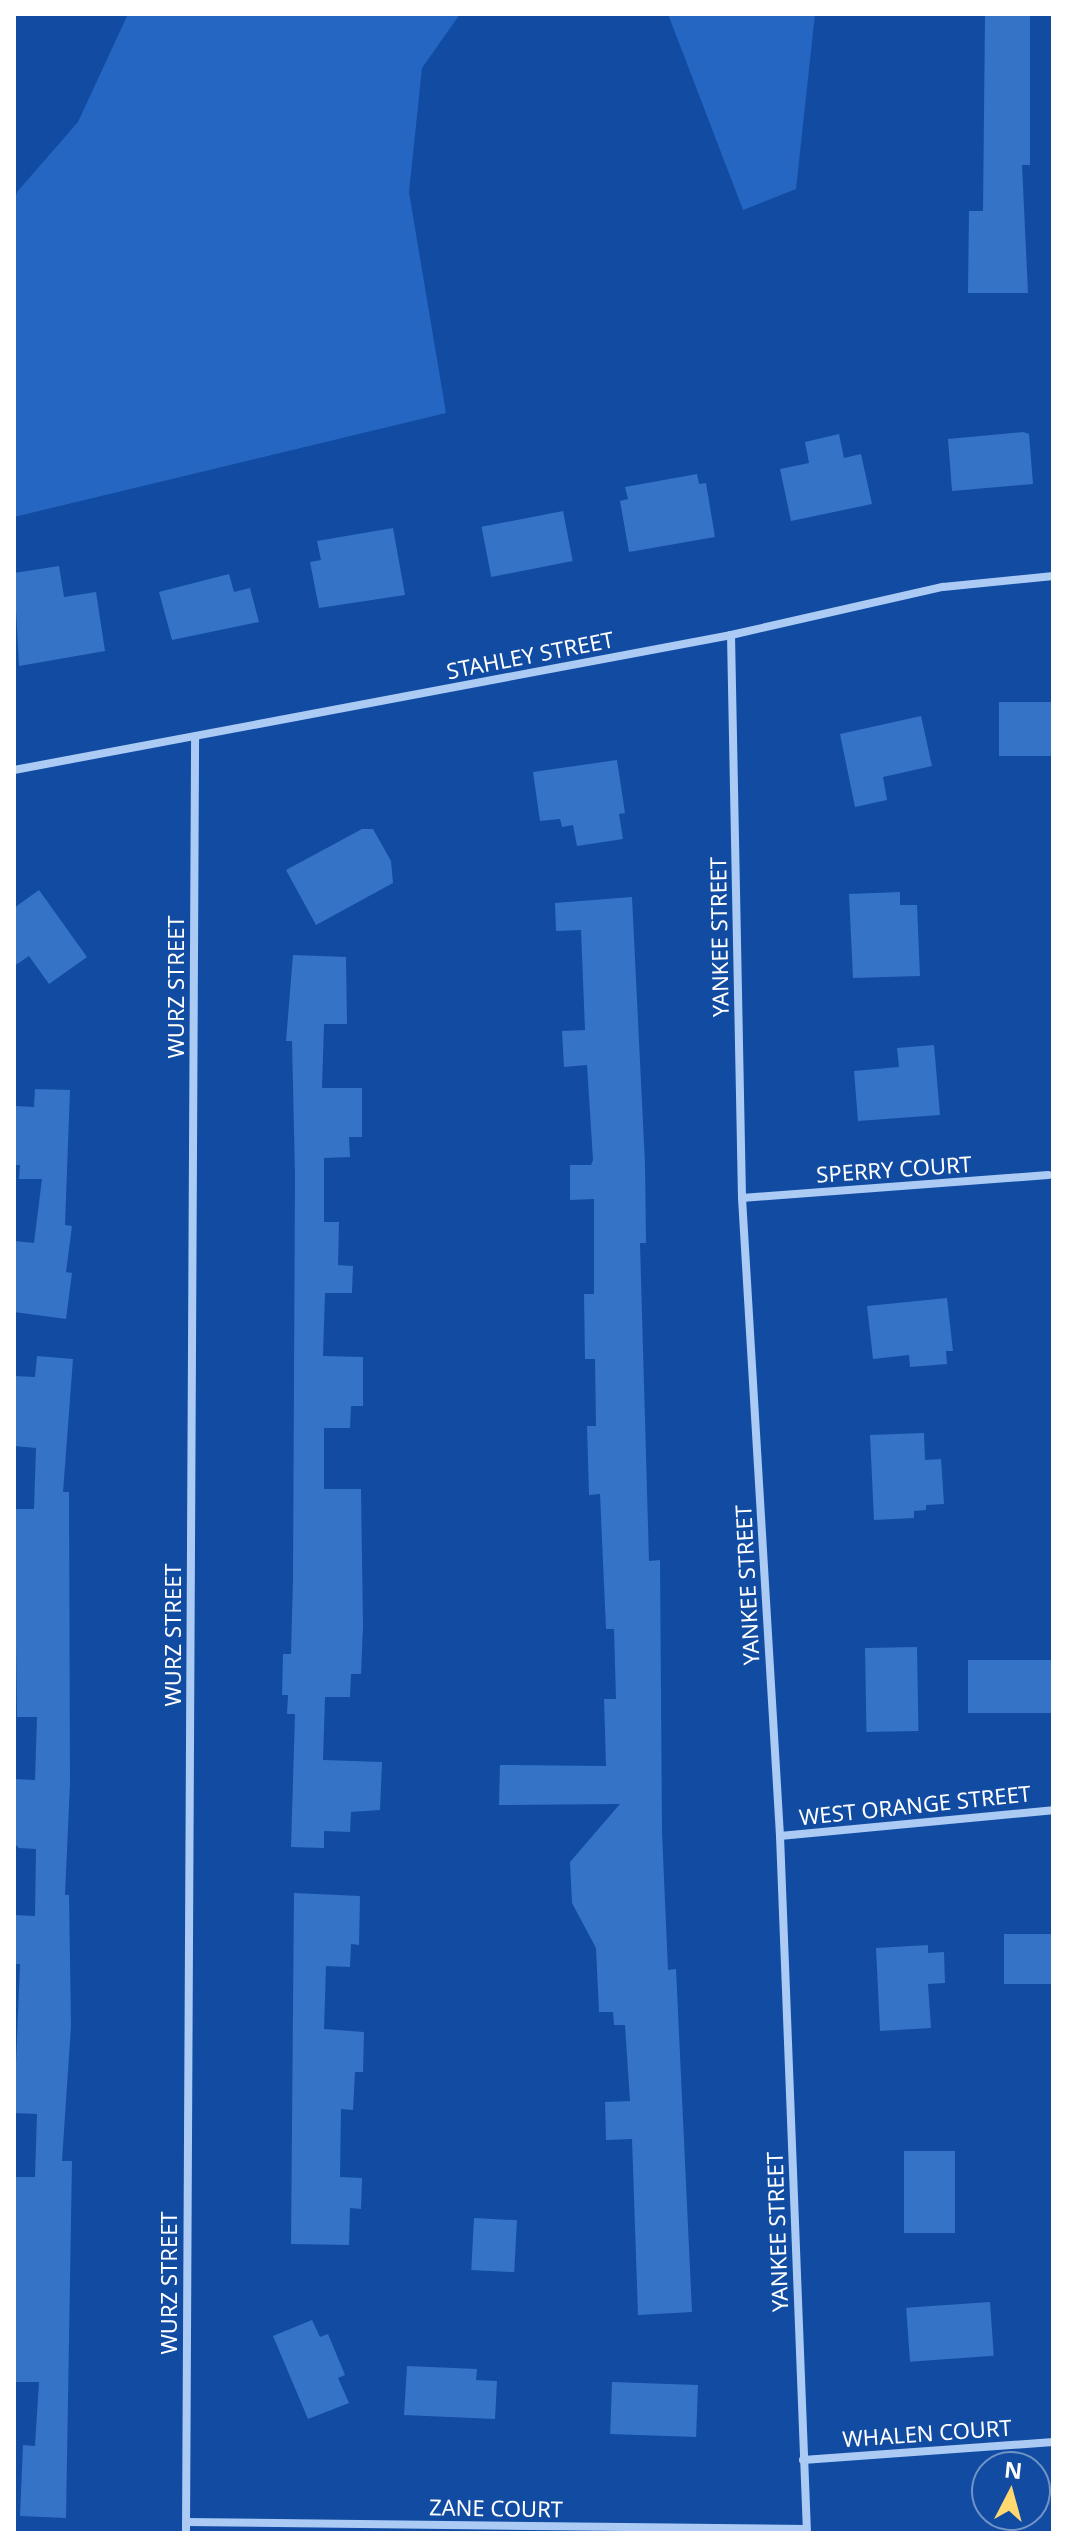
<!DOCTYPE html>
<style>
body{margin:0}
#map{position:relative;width:1067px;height:2547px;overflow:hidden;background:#114ca2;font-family:"Noto Sans",sans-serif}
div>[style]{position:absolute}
.green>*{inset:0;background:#2466c1}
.building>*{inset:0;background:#3573c7;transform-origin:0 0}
.minor>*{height:8px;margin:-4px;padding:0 4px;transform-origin:4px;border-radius:4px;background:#abcbf5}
span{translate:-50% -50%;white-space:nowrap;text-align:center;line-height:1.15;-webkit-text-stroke:7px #114ca2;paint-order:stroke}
.street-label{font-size:22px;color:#fff}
.frame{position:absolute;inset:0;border:16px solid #fff;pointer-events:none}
.north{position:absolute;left:971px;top:2451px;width:80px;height:80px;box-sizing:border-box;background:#114ca2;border:2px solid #7094c7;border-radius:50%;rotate:6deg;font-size:22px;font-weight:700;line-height:32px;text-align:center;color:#fff}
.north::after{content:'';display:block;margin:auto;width:28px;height:36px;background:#ffd96f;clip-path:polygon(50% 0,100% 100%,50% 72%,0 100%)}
</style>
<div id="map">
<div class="green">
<i style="clip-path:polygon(128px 14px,460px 14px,422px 68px,409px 192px,446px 413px,14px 517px,14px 203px,17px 192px,78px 122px)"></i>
<i style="clip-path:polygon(668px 14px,815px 14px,796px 189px,743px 210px)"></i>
</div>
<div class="building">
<i style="clip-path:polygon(985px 14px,1030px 14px,1030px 165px,1022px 165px,1028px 293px,968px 293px,969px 211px,983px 211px)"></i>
<i style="clip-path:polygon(1023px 432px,1029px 434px,1033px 484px,952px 491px,948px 439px)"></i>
<i style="clip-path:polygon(839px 434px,844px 458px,861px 454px,872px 504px,791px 521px,780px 469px,809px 463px,805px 442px)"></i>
<i style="clip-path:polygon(697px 474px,699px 484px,706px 483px,715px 537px,629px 552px,620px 501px,628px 499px,625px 487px)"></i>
<i style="left:563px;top:511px;width:51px;height:83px;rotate:79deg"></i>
<i style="clip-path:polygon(393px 528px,405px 595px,319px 608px,310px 562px,321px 560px,317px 541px)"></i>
<i style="clip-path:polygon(59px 566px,64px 597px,96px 592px,105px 651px,19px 666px,14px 573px)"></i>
<i style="clip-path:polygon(229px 574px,234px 592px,250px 588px,259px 622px,172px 640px,159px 592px)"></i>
<i style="left:1053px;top:702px;width:54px;height:54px;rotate:90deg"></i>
<i style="clip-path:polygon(921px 716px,932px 766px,883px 777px,887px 800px,855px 807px,840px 734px)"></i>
<i style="clip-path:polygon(617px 760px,625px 813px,619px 814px,623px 839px,577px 846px,573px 825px,562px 827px,560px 819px,540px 821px,533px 772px)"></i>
<i style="clip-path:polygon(362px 829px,373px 829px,391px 861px,393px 883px,316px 925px,286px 870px)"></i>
<i style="clip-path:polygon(39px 890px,87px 957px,49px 984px,29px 956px,14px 966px,14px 908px)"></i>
<i style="clip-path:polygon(900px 892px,900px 905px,917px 905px,920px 976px,853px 978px,849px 894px)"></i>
<i style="clip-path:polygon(632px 897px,645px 1164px,646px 1243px,640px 1243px,649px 1561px,660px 1560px,662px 1832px,668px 1970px,676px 1969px,692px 2312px,638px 2315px,632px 2139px,606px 2140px,605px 2102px,630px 2101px,625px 2025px,614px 2025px,613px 2012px,599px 2012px,596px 1948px,572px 1903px,570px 1862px,620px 1804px,499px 1805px,500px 1765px,606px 1766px,604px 1699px,616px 1699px,614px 1629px,606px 1629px,600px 1494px,589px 1495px,587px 1426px,596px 1426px,595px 1359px,585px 1359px,584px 1294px,594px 1294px,594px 1199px,570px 1200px,570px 1165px,591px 1165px,593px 1160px,587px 1065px,564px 1067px,562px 1031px,585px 1030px,581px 930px,556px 931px,555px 903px)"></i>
<i style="clip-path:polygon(293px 955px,346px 957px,347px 1024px,324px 1024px,322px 1088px,362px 1088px,362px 1137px,349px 1137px,350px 1157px,324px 1158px,324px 1222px,339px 1222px,338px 1265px,353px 1266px,352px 1293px,325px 1293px,323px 1356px,363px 1357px,363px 1406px,351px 1406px,350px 1428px,324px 1428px,324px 1489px,361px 1489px,363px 1626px,361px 1674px,351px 1674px,350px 1697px,325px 1697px,323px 1760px,382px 1762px,380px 1810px,351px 1812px,350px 1832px,324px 1831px,324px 1848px,291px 1847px,295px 1714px,287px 1714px,288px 1695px,282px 1695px,283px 1654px,291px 1654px,293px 1579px,295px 1175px,292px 1041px,286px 1041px)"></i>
<i style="clip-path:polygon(934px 1045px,940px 1115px,858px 1121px,854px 1071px,899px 1067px,897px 1048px)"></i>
<i style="clip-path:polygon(35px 1089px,70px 1090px,65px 1225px,72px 1226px,66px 1272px,72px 1273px,66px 1319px,14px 1312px,14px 1241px,34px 1243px,42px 1179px,19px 1179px,20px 1165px,14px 1165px,14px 1106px,34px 1107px)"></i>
<i style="clip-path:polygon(947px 1298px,953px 1351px,946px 1351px,947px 1364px,910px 1367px,909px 1355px,873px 1359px,867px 1306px)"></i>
<i style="clip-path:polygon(37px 1356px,73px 1359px,63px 1492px,69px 1492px,70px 1783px,65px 1895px,69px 1895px,71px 2026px,62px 2161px,72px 2161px,66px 2518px,20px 2516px,23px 2445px,35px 2446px,39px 2382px,14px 2382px,14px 2177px,35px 2177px,37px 2114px,14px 2113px,20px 1964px,14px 1964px,14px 1915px,35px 1916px,36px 1849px,19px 1848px,14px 1843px,14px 1779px,35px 1780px,37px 1717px,17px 1717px,14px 1509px,34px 1509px,36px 1448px,14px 1446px,14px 1376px,35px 1377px)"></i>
<i style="clip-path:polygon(924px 1433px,925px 1460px,941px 1459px,944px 1504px,926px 1505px,926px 1510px,914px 1511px,914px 1518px,874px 1520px,870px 1435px)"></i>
<i style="left:917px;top:1647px;width:84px;height:52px;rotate:89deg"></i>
<i style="left:1053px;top:1660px;width:53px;height:85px;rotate:90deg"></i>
<i style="clip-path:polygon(294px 1893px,360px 1896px,359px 1945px,351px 1944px,350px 1967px,326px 1966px,324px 2029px,364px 2032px,363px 2072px,355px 2072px,353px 2110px,341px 2109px,340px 2177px,362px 2178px,361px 2209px,350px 2208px,349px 2245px,291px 2244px)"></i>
<i style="left:1053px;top:1934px;width:50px;height:49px;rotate:90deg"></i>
<i style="clip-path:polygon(928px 1945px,928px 1953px,944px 1952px,945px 1983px,928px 1984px,931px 2028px,880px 2031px,876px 1948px)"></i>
<i style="left:904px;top:2151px;width:51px;height:82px"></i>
<i style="left:474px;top:2218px;width:43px;height:52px;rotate:3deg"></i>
<i style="left:990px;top:2302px;width:54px;height:84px;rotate:86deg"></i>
<i style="clip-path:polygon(312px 2320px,320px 2337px,328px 2334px,345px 2375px,338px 2378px,349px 2403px,308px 2419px,273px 2336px)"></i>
<i style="clip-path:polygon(407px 2366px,477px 2369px,476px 2380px,497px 2381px,495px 2419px,404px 2415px)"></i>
<i style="left:612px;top:2382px;width:86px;height:52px;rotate:2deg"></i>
</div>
<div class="minor">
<i style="left:731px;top:635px;width:563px;rotate:88.88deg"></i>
<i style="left:742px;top:1198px;width:639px;rotate:86.59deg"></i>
<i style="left:780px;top:1836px;width:698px;rotate:87.78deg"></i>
<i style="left:14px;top:770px;width:730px;rotate:-10.66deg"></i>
<i style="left:731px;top:635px;width:217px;rotate:-12.8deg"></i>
<i style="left:943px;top:587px;width:111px;rotate:-5.7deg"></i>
<i style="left:742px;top:1198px;width:307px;rotate:-4.3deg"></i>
<i style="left:780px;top:1836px;width:274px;rotate:-5.4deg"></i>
<i style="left:803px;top:2460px;width:251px;rotate:-4.1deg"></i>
<i style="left:186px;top:2522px;width:620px;rotate:0.65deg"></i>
<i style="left:186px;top:2533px;width:1796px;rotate:-89.71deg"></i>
</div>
<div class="street-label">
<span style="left:530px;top:655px;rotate:-11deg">STAHLEY STREET</span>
<span style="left:719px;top:937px;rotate:-91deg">YANKEE STREET</span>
<span style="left:176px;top:987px;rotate:-90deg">WURZ STREET</span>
<span style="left:894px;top:1169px;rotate:-4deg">SPERRY COURT</span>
<span style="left:747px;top:1585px;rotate:-93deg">YANKEE STREET</span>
<span style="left:173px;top:1635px;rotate:-90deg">WURZ STREET</span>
<span style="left:915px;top:1805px;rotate:-6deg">WEST ORANGE STREET</span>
<span style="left:777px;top:2232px;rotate:-92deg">YANKEE STREET</span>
<span style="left:169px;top:2283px;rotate:-90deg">WURZ STREET</span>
<span style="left:927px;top:2433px;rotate:-4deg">WHALEN COURT</span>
<span style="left:496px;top:2508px;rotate:1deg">ZANE COURT</span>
</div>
<div class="frame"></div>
<div class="north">N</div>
</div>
